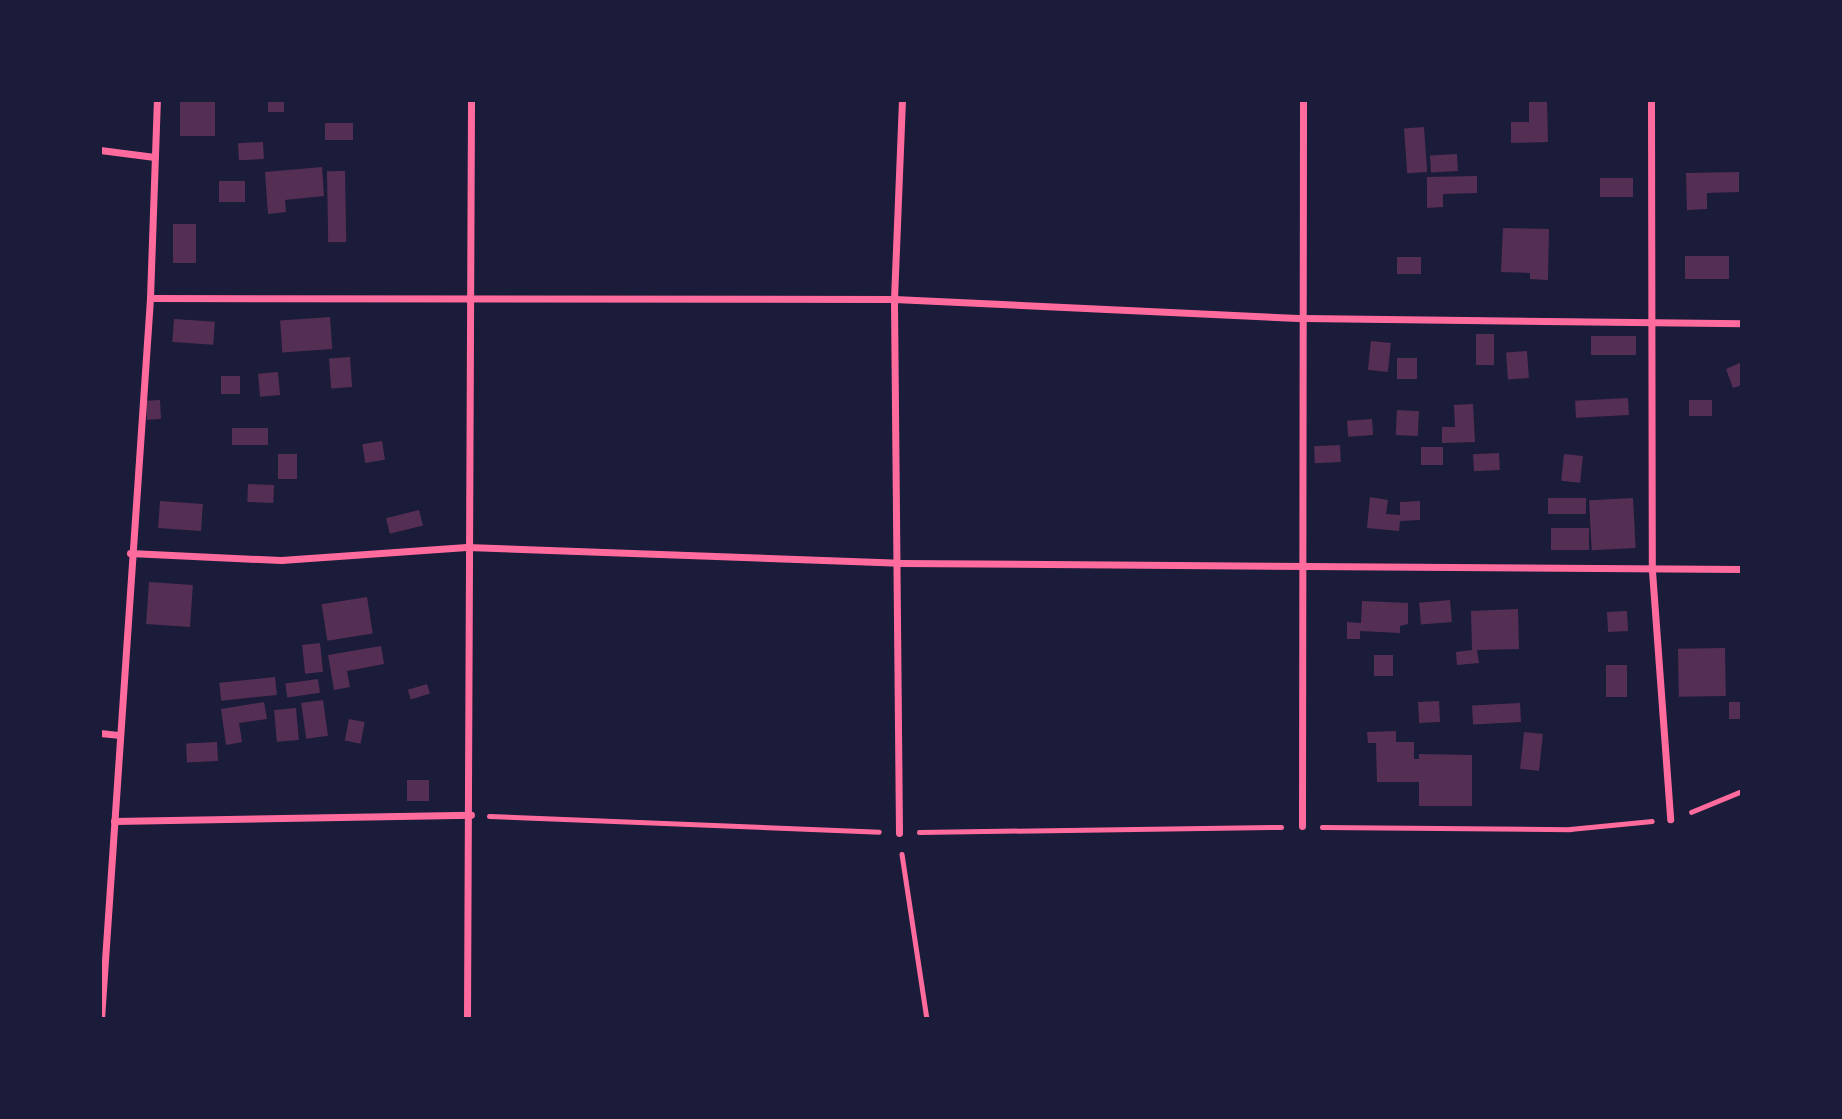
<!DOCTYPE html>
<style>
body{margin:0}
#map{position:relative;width:1842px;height:1119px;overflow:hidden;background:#1b1b3a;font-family:Mulish,sans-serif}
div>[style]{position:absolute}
.building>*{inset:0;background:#542f53;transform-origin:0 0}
.path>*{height:4.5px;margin:-2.25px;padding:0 2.25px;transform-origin:2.25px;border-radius:2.25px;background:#ff6b9d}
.minor>*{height:7px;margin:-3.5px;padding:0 3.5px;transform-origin:3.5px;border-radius:3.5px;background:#ff6b9d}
span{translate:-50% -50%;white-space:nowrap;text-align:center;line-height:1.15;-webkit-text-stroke:5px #1b1b3a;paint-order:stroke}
.frame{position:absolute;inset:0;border:102px solid #1b1b3a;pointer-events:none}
</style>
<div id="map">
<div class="building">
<i style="left:180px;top:100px;width:35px;height:36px"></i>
<i style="left:268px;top:100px;width:16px;height:12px"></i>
<i style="clip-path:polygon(1529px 100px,1547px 100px,1548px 142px,1511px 143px,1511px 122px,1529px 122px)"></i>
<i style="left:325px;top:123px;width:28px;height:17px"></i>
<i style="left:1424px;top:127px;width:45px;height:20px;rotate:86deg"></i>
<i style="left:263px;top:142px;width:17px;height:25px;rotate:87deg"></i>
<i style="left:1457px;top:154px;width:17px;height:27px;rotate:87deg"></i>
<i style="clip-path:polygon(322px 167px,324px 196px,285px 200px,286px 212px,268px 214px,265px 172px)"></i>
<i style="left:345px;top:171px;width:71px;height:18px;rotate:89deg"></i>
<i style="clip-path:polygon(1739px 172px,1739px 192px,1707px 193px,1707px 209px,1687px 210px,1686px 173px)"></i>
<i style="clip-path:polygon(1477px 176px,1477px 193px,1443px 194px,1443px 207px,1427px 208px,1427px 177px)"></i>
<i style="left:1600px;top:178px;width:33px;height:19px"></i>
<i style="left:219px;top:181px;width:26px;height:21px"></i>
<i style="left:173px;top:224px;width:23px;height:39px"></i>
<i style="clip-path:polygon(1503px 228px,1549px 229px,1548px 280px,1530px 279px,1530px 273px,1501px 272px)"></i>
<i style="left:1685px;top:256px;width:44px;height:23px"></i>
<i style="left:1397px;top:257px;width:24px;height:17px"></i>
<i style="left:330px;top:317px;width:32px;height:50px;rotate:86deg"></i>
<i style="left:174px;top:319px;width:41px;height:23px;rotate:4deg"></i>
<i style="left:1476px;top:334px;width:18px;height:31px"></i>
<i style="left:1636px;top:336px;width:19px;height:45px;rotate:90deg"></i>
<i style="left:1371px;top:341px;width:20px;height:29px;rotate:6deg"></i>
<i style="left:1527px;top:351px;width:27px;height:21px;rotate:86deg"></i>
<i style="left:350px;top:357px;width:30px;height:21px;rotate:86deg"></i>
<i style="left:1397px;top:358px;width:20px;height:21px"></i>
<i style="clip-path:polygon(1742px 362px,1742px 385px,1733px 388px,1726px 369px)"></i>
<i style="left:278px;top:372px;width:23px;height:20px;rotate:85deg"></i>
<i style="left:221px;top:376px;width:19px;height:18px"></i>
<i style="left:1628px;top:398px;width:17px;height:53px;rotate:87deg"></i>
<i style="left:160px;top:400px;width:19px;height:14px;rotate:87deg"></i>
<i style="left:1689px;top:400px;width:23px;height:16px"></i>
<i style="clip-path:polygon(1473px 404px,1475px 442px,1442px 443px,1442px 427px,1455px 427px,1454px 405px)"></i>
<i style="left:1397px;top:410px;width:22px;height:25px;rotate:3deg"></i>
<i style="left:1372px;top:419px;width:16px;height:25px;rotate:86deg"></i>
<i style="left:232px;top:428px;width:36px;height:17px"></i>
<i style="left:382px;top:441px;width:19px;height:20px;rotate:81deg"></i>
<i style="left:1340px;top:445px;width:17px;height:26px;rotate:87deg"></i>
<i style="left:1443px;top:447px;width:18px;height:22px;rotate:90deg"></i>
<i style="left:1499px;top:453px;width:17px;height:26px;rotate:87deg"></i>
<i style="left:278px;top:454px;width:19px;height:25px"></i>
<i style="left:1564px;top:454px;width:19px;height:27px;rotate:6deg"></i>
<i style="left:248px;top:484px;width:26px;height:18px;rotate:2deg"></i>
<i style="clip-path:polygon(1370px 497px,1388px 500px,1386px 514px,1400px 515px,1400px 502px,1420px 501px,1420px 520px,1400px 521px,1399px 531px,1367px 528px)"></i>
<i style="left:1586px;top:498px;width:16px;height:38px;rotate:90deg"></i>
<i style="left:1633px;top:498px;width:50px;height:44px;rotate:87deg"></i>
<i style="left:160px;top:501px;width:43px;height:27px;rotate:4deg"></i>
<i style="left:419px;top:510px;width:16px;height:34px;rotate:76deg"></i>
<i style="left:1551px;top:528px;width:38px;height:22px"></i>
<i style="left:149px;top:582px;width:44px;height:42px;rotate:4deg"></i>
<i style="left:367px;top:597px;width:37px;height:46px;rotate:81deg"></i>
<i style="left:1450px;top:600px;width:22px;height:31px;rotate:85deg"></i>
<i style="clip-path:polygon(1362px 601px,1408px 603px,1408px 624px,1400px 626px,1400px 633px,1360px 631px,1360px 639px,1347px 639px,1347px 622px,1361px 623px)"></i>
<i style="clip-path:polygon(1518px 609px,1519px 649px,1477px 650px,1479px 663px,1457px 665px,1456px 652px,1472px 650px,1471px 611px)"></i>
<i style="left:1627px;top:611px;width:20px;height:20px;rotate:87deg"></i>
<i style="left:320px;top:643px;width:29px;height:18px;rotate:84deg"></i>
<i style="clip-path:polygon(381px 646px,384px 664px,347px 671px,350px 687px,334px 690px,328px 655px)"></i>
<i style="left:1725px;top:648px;width:48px;height:47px;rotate:89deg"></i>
<i style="left:1374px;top:655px;width:19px;height:21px"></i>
<i style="left:1606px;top:665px;width:21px;height:32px"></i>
<i style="left:275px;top:677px;width:18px;height:56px;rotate:84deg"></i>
<i style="left:318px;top:679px;width:14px;height:33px;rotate:82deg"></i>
<i style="left:427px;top:684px;width:10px;height:20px;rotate:73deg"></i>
<i style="left:323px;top:700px;width:36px;height:22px;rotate:82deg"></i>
<i style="left:1439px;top:701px;width:21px;height:21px;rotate:87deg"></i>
<i style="clip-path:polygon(264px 702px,267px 719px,239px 723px,242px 742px,226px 745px,221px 709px)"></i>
<i style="left:1742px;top:702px;width:17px;height:13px;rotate:90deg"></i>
<i style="left:1520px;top:703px;width:19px;height:48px;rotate:87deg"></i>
<i style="left:296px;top:708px;width:32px;height:22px;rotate:85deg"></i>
<i style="left:349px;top:719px;width:16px;height:22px;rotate:11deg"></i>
<i style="clip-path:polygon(1396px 731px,1396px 742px,1414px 742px,1414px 759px,1419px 759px,1419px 754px,1472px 755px,1472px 806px,1419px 806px,1419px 782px,1377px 782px,1376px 743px,1368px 743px,1367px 732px)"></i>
<i style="left:1524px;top:732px;width:19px;height:37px;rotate:6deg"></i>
<i style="left:217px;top:742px;width:19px;height:31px;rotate:87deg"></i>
<i style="left:407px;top:780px;width:22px;height:21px"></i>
</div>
<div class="path">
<i style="left:1691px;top:812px;width:55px;rotate:-22.4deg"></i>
<i style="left:489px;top:816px;width:390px;rotate:2.3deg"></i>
<i style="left:1322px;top:827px;width:248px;rotate:0.5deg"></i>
<i style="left:1570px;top:829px;width:82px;rotate:-5.6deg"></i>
<i style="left:919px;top:832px;width:362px;rotate:-0.8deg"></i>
<i style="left:902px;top:854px;width:167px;rotate:81.4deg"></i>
</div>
<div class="minor">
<i style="left:1651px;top:100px;width:471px;rotate:89.9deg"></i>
<i style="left:1652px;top:571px;width:249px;rotate:85.8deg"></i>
<i style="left:100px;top:150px;width:55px;rotate:7.3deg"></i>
<i style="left:150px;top:298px;width:744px;rotate:0.08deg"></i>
<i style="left:894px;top:299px;width:410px;rotate:2.7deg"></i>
<i style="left:1304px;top:318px;width:438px;rotate:0.7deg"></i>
<i style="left:130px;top:553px;width:151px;rotate:2.7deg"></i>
<i style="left:281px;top:560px;width:186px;rotate:-4deg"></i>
<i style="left:467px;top:547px;width:432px;rotate:2.1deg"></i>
<i style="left:899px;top:563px;width:843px;rotate:0.41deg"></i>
<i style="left:100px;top:733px;width:18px;rotate:6deg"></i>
<i style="left:114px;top:821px;width:357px;rotate:-1deg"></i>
<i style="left:1302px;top:826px;width:726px;rotate:-89.92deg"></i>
<i style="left:899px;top:833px;width:534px;rotate:-90.54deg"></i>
<i style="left:894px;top:299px;width:199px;rotate:-87.7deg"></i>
<i style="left:101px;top:1019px;width:723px;rotate:-86.11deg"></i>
<i style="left:150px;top:298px;width:198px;rotate:-88deg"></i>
<i style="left:467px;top:1019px;width:919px;rotate:-89.75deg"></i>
</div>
<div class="frame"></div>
</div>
